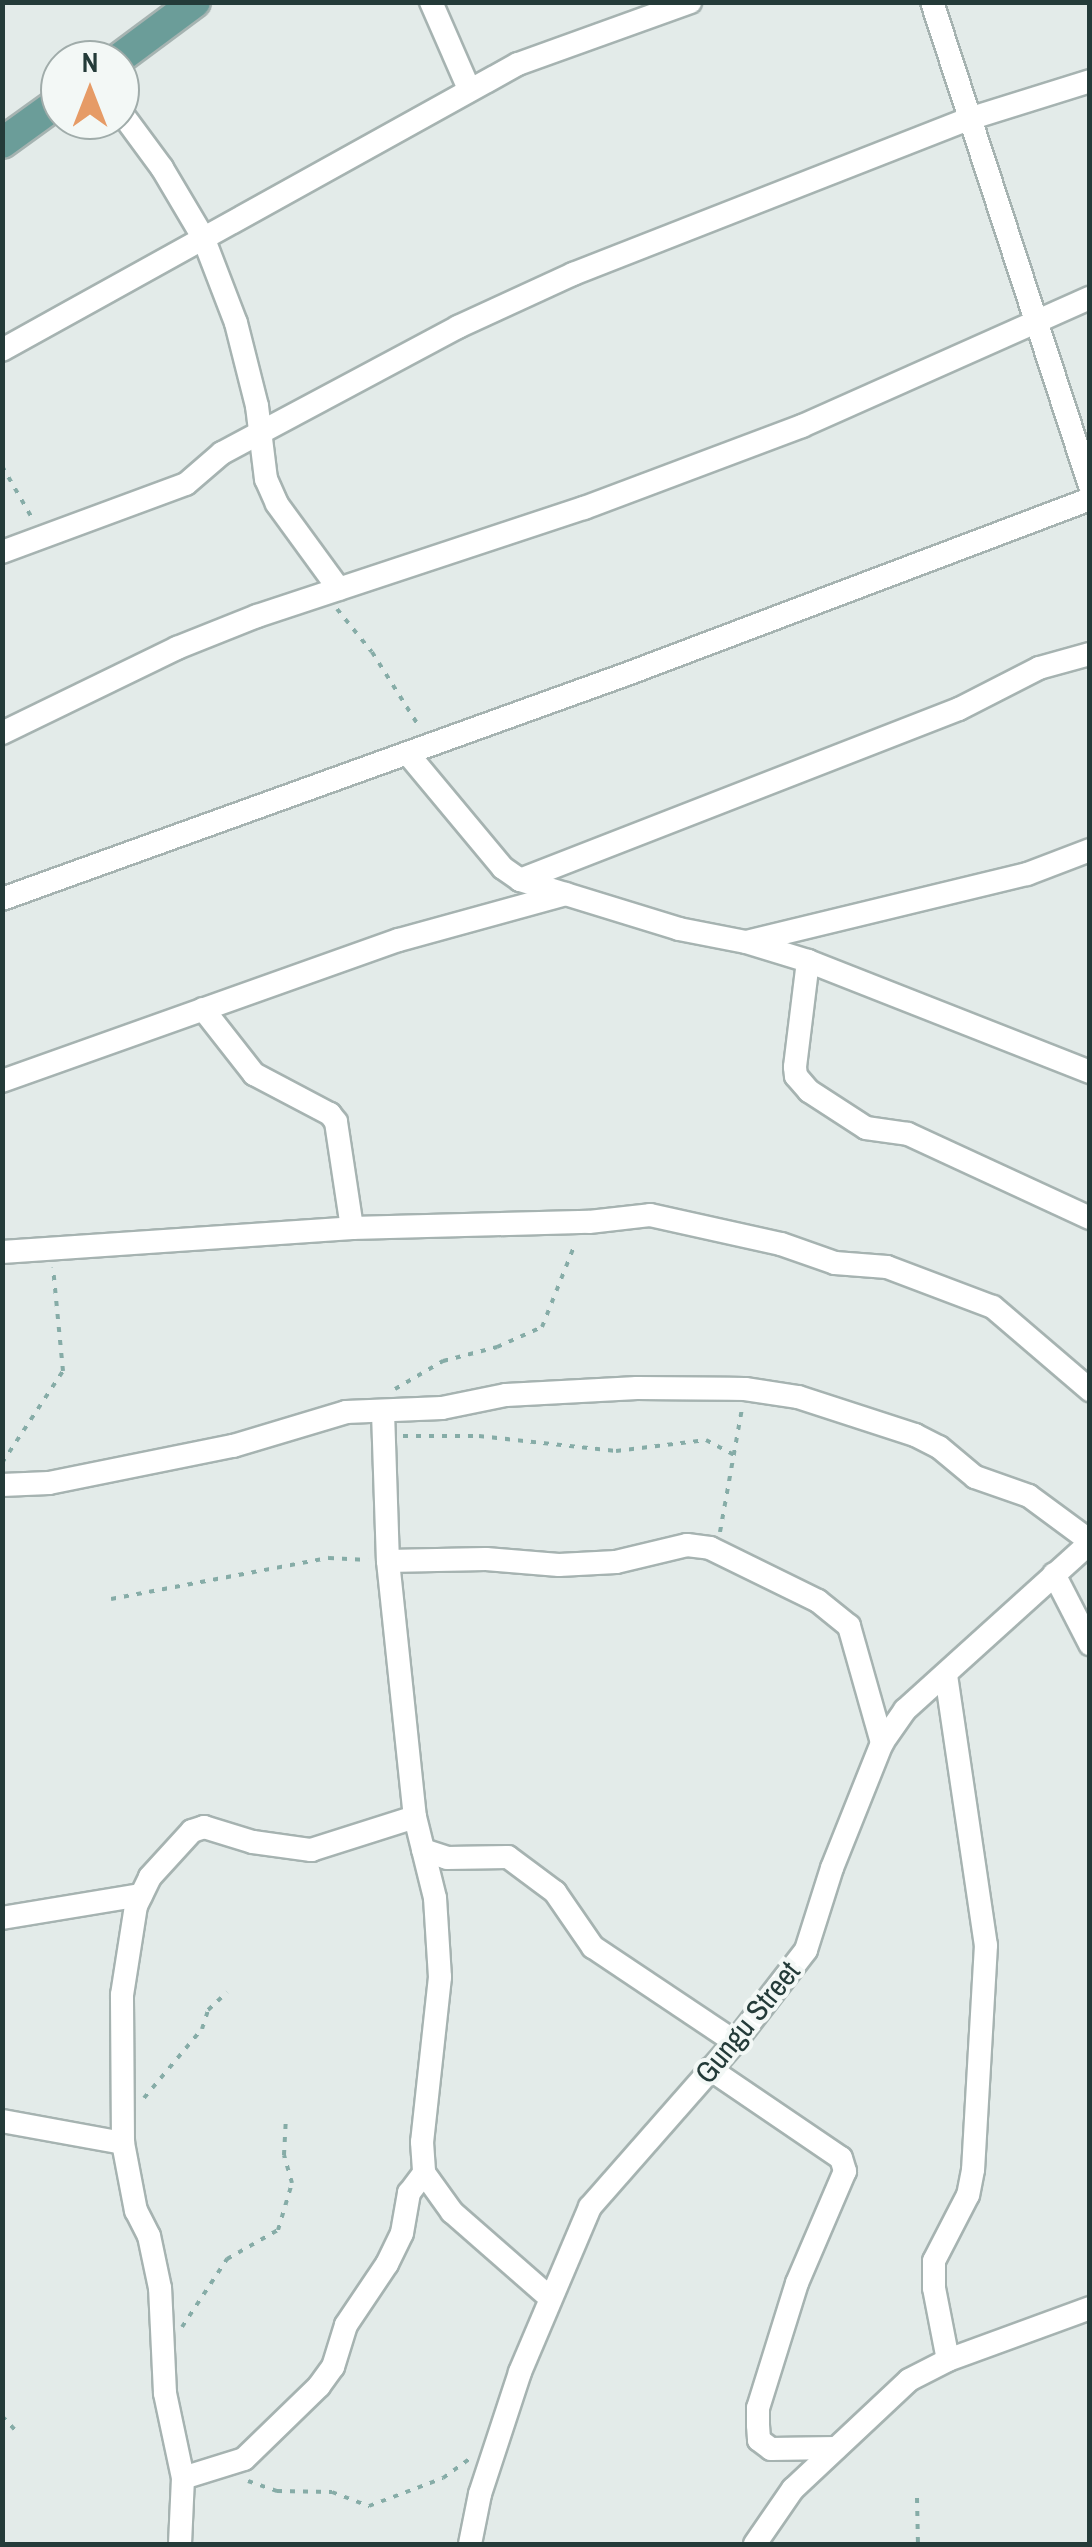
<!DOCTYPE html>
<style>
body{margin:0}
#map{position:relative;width:1092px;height:2547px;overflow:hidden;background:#e3ebe9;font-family:"Archivo Narrow",sans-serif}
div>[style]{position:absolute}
.path>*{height:4px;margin-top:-2px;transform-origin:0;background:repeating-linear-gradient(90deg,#86aca7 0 5px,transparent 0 13px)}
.roads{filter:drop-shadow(2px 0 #a6b3b1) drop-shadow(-2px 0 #a6b3b1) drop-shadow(0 2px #a6b3b1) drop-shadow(0 -2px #a6b3b1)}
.minor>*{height:22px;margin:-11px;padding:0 11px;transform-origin:11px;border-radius:11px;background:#fff}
.major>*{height:30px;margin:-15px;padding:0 15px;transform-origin:15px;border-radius:15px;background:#6b9d99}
span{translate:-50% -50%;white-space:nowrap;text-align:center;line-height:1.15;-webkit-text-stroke:8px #f3f8f6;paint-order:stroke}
.street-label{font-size:30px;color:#243b39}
.frame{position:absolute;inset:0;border:5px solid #243b39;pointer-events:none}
.north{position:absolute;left:40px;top:40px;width:100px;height:100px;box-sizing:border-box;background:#f3f8f6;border:2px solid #a0acaa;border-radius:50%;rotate:0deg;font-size:28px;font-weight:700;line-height:40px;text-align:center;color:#243b39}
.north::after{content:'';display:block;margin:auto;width:35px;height:45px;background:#e69b66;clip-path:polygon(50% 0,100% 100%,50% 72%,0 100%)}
</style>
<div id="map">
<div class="path">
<i style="left:2px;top:466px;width:60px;rotate:60deg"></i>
<i style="left:337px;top:609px;width:55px;rotate:50.9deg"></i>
<i style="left:372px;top:652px;width:90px;rotate:57.7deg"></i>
<i style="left:395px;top:1389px;width:56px;rotate:-30.3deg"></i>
<i style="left:443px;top:1361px;width:56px;rotate:-14.5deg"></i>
<i style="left:497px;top:1347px;width:49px;rotate:-24deg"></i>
<i style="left:542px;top:1327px;width:89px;rotate:-68.3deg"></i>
<i style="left:403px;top:1436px;width:76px"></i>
<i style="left:479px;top:1436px;width:138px;rotate:6.2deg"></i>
<i style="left:616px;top:1451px;width:91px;rotate:-7deg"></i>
<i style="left:706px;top:1440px;width:34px;rotate:28deg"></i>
<i style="left:2px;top:1463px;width:110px;rotate:-56.5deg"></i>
<i style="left:63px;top:1371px;width:104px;rotate:-95.5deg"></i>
<i style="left:720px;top:1532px;width:126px;rotate:-79.9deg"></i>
<i style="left:111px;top:1599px;width:222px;rotate:-10.7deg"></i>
<i style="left:329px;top:1558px;width:39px;rotate:3deg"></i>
<i style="left:144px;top:2098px;width:90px;rotate:-50deg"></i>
<i style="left:202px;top:2029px;width:20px;rotate:-72deg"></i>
<i style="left:208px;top:2010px;width:26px;rotate:-43deg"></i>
<i style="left:182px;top:2327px;width:82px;rotate:-56.5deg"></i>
<i style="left:227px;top:2259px;width:59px;rotate:-29.6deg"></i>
<i style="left:278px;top:2230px;width:49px;rotate:-73.4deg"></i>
<i style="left:292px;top:2183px;width:29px;rotate:-106deg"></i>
<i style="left:284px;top:2155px;width:38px;rotate:-87deg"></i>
<i style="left:2px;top:2416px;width:19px;rotate:47deg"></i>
<i style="left:248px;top:2481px;width:31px;rotate:19deg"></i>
<i style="left:277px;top:2491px;width:55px;rotate:1deg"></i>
<i style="left:332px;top:2492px;width:40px;rotate:21deg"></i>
<i style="left:369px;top:2506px;width:79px;rotate:-20.7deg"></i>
<i style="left:443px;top:2478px;width:34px;rotate:-36deg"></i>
<i style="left:917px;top:2498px;width:46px;rotate:88.8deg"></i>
</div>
<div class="roads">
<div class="minor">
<i style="left:431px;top:2px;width:95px;rotate:66.4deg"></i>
<i style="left:932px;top:2px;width:509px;rotate:71.92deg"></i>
<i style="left:120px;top:111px;width:71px;rotate:53.6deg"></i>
<i style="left:162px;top:168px;width:80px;rotate:59.3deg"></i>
<i style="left:203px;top:237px;width:92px;rotate:69deg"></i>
<i style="left:236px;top:323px;width:86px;rotate:75.8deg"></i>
<i style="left:257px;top:406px;width:74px;rotate:83deg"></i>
<i style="left:266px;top:479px;width:27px;rotate:66deg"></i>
<i style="left:277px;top:504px;width:105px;rotate:53.9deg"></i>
<i style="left:2px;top:350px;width:590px;rotate:-29deg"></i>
<i style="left:518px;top:64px;width:183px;rotate:-19.8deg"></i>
<i style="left:2px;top:552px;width:196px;rotate:-20.3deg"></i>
<i style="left:186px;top:484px;width:48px;rotate:-40.7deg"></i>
<i style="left:222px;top:453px;width:268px;rotate:-28.1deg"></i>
<i style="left:458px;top:327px;width:127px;rotate:-24.7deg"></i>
<i style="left:573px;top:274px;width:428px;rotate:-21.4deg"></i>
<i style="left:972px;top:118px;width:124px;rotate:-17.4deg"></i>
<i style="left:2px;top:733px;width:195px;rotate:-25.9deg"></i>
<i style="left:177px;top:648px;width:86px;rotate:-21.8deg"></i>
<i style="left:257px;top:616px;width:344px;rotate:-18.3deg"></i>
<i style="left:584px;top:508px;width:233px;rotate:-20.6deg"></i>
<i style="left:802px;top:426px;width:315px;rotate:-24deg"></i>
<i style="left:408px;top:754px;width:148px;rotate:50.2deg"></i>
<i style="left:503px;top:868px;width:21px;rotate:35deg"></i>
<i style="left:520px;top:880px;width:166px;rotate:17.1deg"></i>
<i style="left:679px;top:929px;width:68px;rotate:11deg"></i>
<i style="left:746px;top:942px;width:65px;rotate:17deg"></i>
<i style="left:808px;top:961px;width:303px;rotate:21.5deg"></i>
<i style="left:520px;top:880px;width:471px;rotate:-21.3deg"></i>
<i style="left:959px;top:709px;width:90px;rotate:-27.1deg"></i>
<i style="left:1039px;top:668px;width:53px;rotate:-15.4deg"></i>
<i style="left:2px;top:899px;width:664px;rotate:-19.8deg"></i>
<i style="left:627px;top:674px;width:495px;rotate:-20.7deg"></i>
<i style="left:750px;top:941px;width:285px;rotate:-13.6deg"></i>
<i style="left:1027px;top:874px;width:67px;rotate:-20.9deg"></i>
<i style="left:808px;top:961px;width:107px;rotate:97deg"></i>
<i style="left:795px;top:1067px;width:9px;rotate:84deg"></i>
<i style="left:796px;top:1076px;width:20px;rotate:49deg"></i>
<i style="left:809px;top:1091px;width:68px;rotate:33deg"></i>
<i style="left:866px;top:1128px;width:42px;rotate:8.1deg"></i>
<i style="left:908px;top:1134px;width:200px;rotate:24.8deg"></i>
<i style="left:203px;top:1009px;width:83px;rotate:51.9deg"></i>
<i style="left:254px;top:1074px;width:86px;rotate:27.8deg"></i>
<i style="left:330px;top:1114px;width:10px;rotate:53deg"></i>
<i style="left:336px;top:1122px;width:107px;rotate:81.4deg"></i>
<i style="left:2px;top:1081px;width:421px;rotate:-19.6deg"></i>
<i style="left:399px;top:940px;width:173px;rotate:-15.4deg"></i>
<i style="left:2px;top:1252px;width:351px;rotate:-3.9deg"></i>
<i style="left:352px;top:1228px;width:237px;rotate:-1.5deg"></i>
<i style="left:589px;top:1222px;width:61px;rotate:-6.5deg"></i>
<i style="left:650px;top:1215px;width:134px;rotate:12.5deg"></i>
<i style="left:781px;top:1244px;width:57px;rotate:19.4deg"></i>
<i style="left:835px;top:1263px;width:52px;rotate:4.4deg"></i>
<i style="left:887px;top:1267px;width:113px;rotate:20.7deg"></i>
<i style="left:993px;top:1307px;width:128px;rotate:40.6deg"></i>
<i style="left:383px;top:1412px;width:149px;rotate:88.1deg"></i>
<i style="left:388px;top:1561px;width:257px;rotate:84deg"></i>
<i style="left:415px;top:1817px;width:83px;rotate:76.1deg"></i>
<i style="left:435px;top:1898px;width:79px;rotate:86.4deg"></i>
<i style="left:440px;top:1977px;width:166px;rotate:96.2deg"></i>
<i style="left:422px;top:2142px;width:31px;rotate:86deg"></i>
<i style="left:424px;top:2173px;width:48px;rotate:54.3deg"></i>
<i style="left:452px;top:2212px;width:129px;rotate:41.2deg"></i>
<i style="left:2px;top:1485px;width:47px;rotate:-2.4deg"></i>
<i style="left:49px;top:1483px;width:188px;rotate:-11.4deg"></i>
<i style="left:233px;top:1446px;width:118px;rotate:-16.7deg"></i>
<i style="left:346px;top:1412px;width:96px;rotate:-2.4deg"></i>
<i style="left:442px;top:1408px;width:65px;rotate:-11.5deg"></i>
<i style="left:506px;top:1395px;width:131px;rotate:-3.1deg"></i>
<i style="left:637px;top:1388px;width:108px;rotate:0.5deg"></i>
<i style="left:745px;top:1389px;width:54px;rotate:8.6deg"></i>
<i style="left:798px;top:1397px;width:123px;rotate:18deg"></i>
<i style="left:915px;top:1435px;width:27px;rotate:27deg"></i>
<i style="left:939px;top:1447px;width:47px;rotate:39.8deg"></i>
<i style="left:975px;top:1477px;width:57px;rotate:19.4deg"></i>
<i style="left:1029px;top:1496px;width:76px;rotate:36.4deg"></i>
<i style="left:388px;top:1561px;width:98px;rotate:-1.2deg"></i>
<i style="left:486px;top:1559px;width:73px;rotate:4.7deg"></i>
<i style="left:559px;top:1565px;width:57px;rotate:-3deg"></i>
<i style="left:616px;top:1562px;width:73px;rotate:-13.5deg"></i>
<i style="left:687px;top:1545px;width:23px;rotate:7deg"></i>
<i style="left:710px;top:1548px;width:120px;rotate:26.1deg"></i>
<i style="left:818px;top:1601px;width:40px;rotate:39deg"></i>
<i style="left:849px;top:1626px;width:122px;rotate:74.2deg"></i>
<i style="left:1054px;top:1574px;width:79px;rotate:62.8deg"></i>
<i style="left:946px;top:1675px;width:273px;rotate:81.6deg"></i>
<i style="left:986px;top:1945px;width:225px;rotate:93.3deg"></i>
<i style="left:973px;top:2170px;width:25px;rotate:101deg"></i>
<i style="left:968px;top:2195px;width:74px;rotate:117.3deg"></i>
<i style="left:934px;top:2261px;width:27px;rotate:90deg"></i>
<i style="left:934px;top:2288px;width:73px;rotate:79deg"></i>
<i style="left:423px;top:1850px;width:25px;rotate:18deg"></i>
<i style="left:447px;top:1858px;width:61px;rotate:-0.9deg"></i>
<i style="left:508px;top:1857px;width:59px;rotate:36.7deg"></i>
<i style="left:555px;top:1892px;width:67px;rotate:55.4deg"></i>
<i style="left:593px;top:1947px;width:171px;rotate:33.8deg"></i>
<i style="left:2px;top:1918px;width:141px;rotate:-9.4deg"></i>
<i style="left:710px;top:2069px;width:158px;rotate:34.2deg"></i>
<i style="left:841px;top:2158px;width:14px;rotate:73deg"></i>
<i style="left:845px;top:2171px;width:122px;rotate:113.2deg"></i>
<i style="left:797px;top:2283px;width:131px;rotate:107.3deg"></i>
<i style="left:758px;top:2408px;width:17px;rotate:90deg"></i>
<i style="left:758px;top:2425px;width:15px;rotate:86deg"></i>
<i style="left:759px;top:2440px;width:15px;rotate:37deg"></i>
<i style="left:771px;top:2449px;width:65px;rotate:-0.9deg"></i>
<i style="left:2px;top:2121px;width:123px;rotate:10.3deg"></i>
<i style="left:183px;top:2478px;width:64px;rotate:-17.3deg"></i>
<i style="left:244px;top:2459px;width:105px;rotate:-44.2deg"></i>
<i style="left:319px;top:2386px;width:24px;rotate:-54deg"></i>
<i style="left:333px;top:2367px;width:44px;rotate:-72.8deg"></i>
<i style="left:346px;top:2325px;width:73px;rotate:-56.1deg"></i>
<i style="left:387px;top:2264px;width:34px;rotate:-64deg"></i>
<i style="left:402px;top:2233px;width:41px;rotate:-80.1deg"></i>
<i style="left:409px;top:2193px;width:25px;rotate:-53deg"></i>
<i style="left:180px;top:2544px;width:66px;rotate:-87.4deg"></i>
<i style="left:183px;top:2478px;width:87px;rotate:-102deg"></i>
<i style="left:165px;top:2393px;width:105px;rotate:-92.7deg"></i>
<i style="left:160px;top:2288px;width:53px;rotate:-101.9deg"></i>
<i style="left:149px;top:2236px;width:28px;rotate:-117deg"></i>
<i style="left:136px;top:2211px;width:69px;rotate:-100.8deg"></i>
<i style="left:123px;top:2143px;width:148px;rotate:-90.4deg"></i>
<i style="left:122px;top:1995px;width:90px;rotate:-81.1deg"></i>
<i style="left:136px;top:1906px;width:32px;rotate:-64deg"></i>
<i style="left:150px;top:1877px;width:62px;rotate:-47.6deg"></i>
<i style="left:192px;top:1831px;width:13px;rotate:-18deg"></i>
<i style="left:204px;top:1827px;width:51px;rotate:17deg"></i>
<i style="left:253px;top:1842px;width:59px;rotate:7.9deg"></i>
<i style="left:311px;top:1850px;width:109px;rotate:-17.6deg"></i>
<i style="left:470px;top:2544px;width:51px;rotate:-78.7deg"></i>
<i style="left:480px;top:2494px;width:128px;rotate:-71.8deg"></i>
<i style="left:520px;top:2372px;width:179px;rotate:-67deg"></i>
<i style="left:590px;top:2207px;width:220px;rotate:-48.7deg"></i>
<i style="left:735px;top:2042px;width:116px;rotate:-52.3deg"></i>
<i style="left:806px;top:1950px;width:86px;rotate:-72.4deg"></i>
<i style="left:832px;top:1868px;width:135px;rotate:-68.2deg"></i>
<i style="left:882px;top:1743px;width:40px;rotate:-55.1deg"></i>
<i style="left:905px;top:1710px;width:249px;rotate:-42.1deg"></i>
<i style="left:755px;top:2544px;width:67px;rotate:-55.4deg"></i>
<i style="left:793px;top:2489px;width:159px;rotate:-43.2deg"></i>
<i style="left:909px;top:2380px;width:44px;rotate:-27.1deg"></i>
<i style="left:948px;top:2360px;width:151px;rotate:-20.1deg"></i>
</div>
<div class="major">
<i style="left:117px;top:60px;width:97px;rotate:-36.6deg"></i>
<i style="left:2px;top:143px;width:72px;rotate:-35.9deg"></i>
</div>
</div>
<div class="street-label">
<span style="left:747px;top:2022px;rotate:-51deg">Gungu Street</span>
</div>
<div class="frame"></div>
<div class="north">N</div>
</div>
